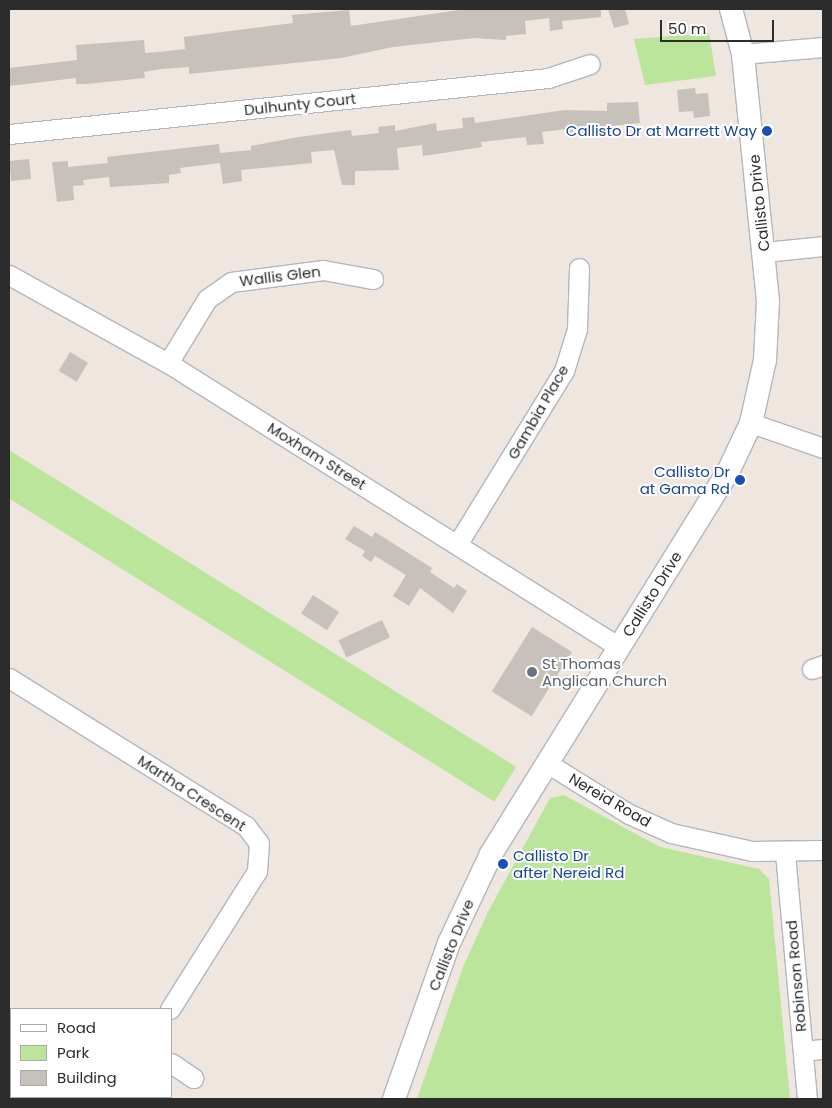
<!DOCTYPE html>
<style>
body{margin:0}
#map{position:relative;width:832px;height:1108px;overflow:hidden;background:#eee6df;font-family:Poppins,sans-serif}
div>[style]{position:absolute}
.green>*{inset:0;background:#bbe59b;transform-origin:0 0}
.building>*{inset:0;background:#c6c1ba;transform-origin:0 0}
.roads{filter:drop-shadow(1px 0 #b2b6c0) drop-shadow(-1px 0 #b2b6c0) drop-shadow(0 1px #b2b6c0) drop-shadow(0 -1px #b2b6c0)}
.minor>*{height:19px;margin:-9.5px;padding:0 9.5px;transform-origin:9.5px;border-radius:9.5px;background:#fff}
.tertiary>*{height:22px;margin:-11px;padding:0 11px;transform-origin:11px;border-radius:11px;background:#fff}
.dots>*{width:14px;height:14px;translate:-50% -50%;box-sizing:border-box;border:2px solid #fff;border-radius:50%}
span{translate:-50% -50%;white-space:nowrap;text-align:center;line-height:1.15;-webkit-text-stroke:4px #fff;paint-order:stroke}
.street-label{font-size:15px;color:#2c2c2c}
.transit-label{font-size:15px;color:#164399}
.right{translate:-100% -50%;text-align:right}
.left{translate:0 -50%;text-align:left}
.worship-label{font-size:15px;color:#5b616d}
.frame{position:absolute;inset:0;border:10px solid #2c2c2c;pointer-events:none}
.legend{position:absolute;left:10px;top:1008px;width:162px;height:90px;box-sizing:border-box;background:#fff;border:1px solid #ababab;margin:0;padding:6px 9px;list-style:none;font-size:15px;color:#2c2c2c}
.legend li{display:flex;align-items:center;gap:10px;height:25px}
.legend b{width:25px;border:1px solid #ababab}
.scale{position:absolute;left:660px;top:20px;width:114px;height:22px;box-sizing:border-box;border:2px solid #2c2c2c;border-top:0;padding-left:6px;font-size:15px;line-height:18px;white-space:nowrap;color:#2c2c2c;-webkit-text-stroke:4px #fff;paint-order:stroke}
</style>
<div id="map">
<div class="green">
<i style="clip-path:polygon(709px 33px,716px 76px,645px 85px,634px 39px)"></i>
<i style="left:9px;top:450px;width:598px;height:41px;rotate:32deg"></i>
<i style="clip-path:polygon(564px 795px,660px 847px,759px 869px,769px 879px,790px 1099px,417px 1099px,463px 967px,488px 912px,550px 798px)"></i>
</div>
<div class="building">
<i style="clip-path:polygon(466px 9px,601px 9px,601px 17px,562px 21px,563px 29px,550px 31px,549px 18px,525px 21px,526px 34px,506px 36px,506px 40px,474px 38px,393px 47px,341px 58px,189px 74px,189px 67px,161px 69px,144px 72px,145px 78px,86px 84px,76px 84px,76px 78px,9px 86px,9px 68px,77px 60px,76px 45px,144px 40px,145px 53px,159px 52px,185px 49px,184px 37px,293px 23px,292px 15px,349px 10px,351px 26px)"></i>
<i style="clip-path:polygon(608px 9px,625px 9px,629px 24px,614px 28px)"></i>
<i style="clip-path:polygon(695px 88px,696px 94px,708px 93px,710px 116px,694px 118px,693px 111px,679px 112px,677px 90px)"></i>
<i style="clip-path:polygon(638px 102px,640px 123px,593px 128px,594px 134px,568px 137px,567px 129px,542px 132px,544px 144px,527px 145px,526px 137px,481px 142px,482px 147px,423px 156px,422px 145px,397px 148px,399px 170px,355px 171px,355px 185px,342px 185px,334px 150px,311px 152px,312px 163px,241px 170px,242px 181px,223px 184px,220px 163px,180px 168px,181px 173px,169px 175px,169px 183px,110px 187px,109px 177px,83px 180px,84px 185px,73px 186px,74px 200px,57px 202px,52px 162px,68px 161px,68px 167px,108px 163px,107px 157px,219px 144px,220px 153px,251px 150px,251px 146px,298px 137px,351px 130px,352px 136px,379px 133px,378px 127px,395px 125px,395px 131px,436px 123px,437px 131px,463px 128px,462px 118px,474px 117px,475px 123px,565px 110px,607px 111px,607px 103px)"></i>
<i style="left:29px;top:159px;width:20px;height:20px;rotate:84deg"></i>
<i style="left:70px;top:352px;width:21px;height:22px;rotate:31deg"></i>
<i style="clip-path:polygon(354px 526px,372px 537px,375px 532px,432px 568px,430px 572px,454px 588px,457px 584px,467px 591px,453px 613px,420px 588px,409px 606px,393px 596px,406px 575px,375px 556px,371px 562px,362px 556px,365px 551px,345px 539px)"></i>
<i style="left:313px;top:595px;width:31px;height:22px;rotate:33deg"></i>
<i style="left:382px;top:620px;width:19px;height:48px;rotate:65deg"></i>
<i style="left:532px;top:627px;width:47px;height:76px;rotate:32deg"></i>
</div>
<div class="roads">
<div class="minor">
<i style="left:743px;top:54px;width:80px;rotate:-5deg"></i>
<i style="left:9px;top:134px;width:542px;rotate:-5.93deg"></i>
<i style="left:548px;top:78px;width:44px;rotate:-18.4deg"></i>
<i style="left:764px;top:252px;width:59px;rotate:-5.8deg"></i>
<i style="left:9px;top:275px;width:182px;rotate:29deg"></i>
<i style="left:168px;top:363px;width:533px;rotate:32.2deg"></i>
<i style="left:168px;top:363px;width:75px;rotate:-58.6deg"></i>
<i style="left:207px;top:299px;width:29px;rotate:-35deg"></i>
<i style="left:231px;top:282px;width:93px;rotate:-7.4deg"></i>
<i style="left:323px;top:270px;width:51px;rotate:10.2deg"></i>
<i style="left:751px;top:423px;width:76px;rotate:19.1deg"></i>
<i style="left:458px;top:543px;width:202px;rotate:-58.4deg"></i>
<i style="left:564px;top:371px;width:44px;rotate:-72.8deg"></i>
<i style="left:577px;top:329px;width:61px;rotate:-88.1deg"></i>
<i style="left:812px;top:669px;width:12px;rotate:-20deg"></i>
<i style="left:9px;top:678px;width:279px;rotate:32deg"></i>
<i style="left:246px;top:826px;width:21px;rotate:53deg"></i>
<i style="left:259px;top:843px;width:28px;rotate:94deg"></i>
<i style="left:257px;top:871px;width:163px;rotate:122.2deg"></i>
<i style="left:547px;top:763px;width:97px;rotate:31.9deg"></i>
<i style="left:629px;top:814px;width:46px;rotate:24.3deg"></i>
<i style="left:671px;top:833px;width:83px;rotate:12.5deg"></i>
<i style="left:752px;top:851px;width:71px;rotate:-0.8deg"></i>
<i style="left:785px;top:853px;width:247px;rotate:84.9deg"></i>
<i style="left:803px;top:1051px;width:20px;rotate:-6deg"></i>
<i style="left:171px;top:1063px;width:27px;rotate:34deg"></i>
<i style="left:9px;top:1093px;width:2px"></i>
</div>
<div class="tertiary">
<i style="left:394px;top:1099px;width:165px;rotate:-70.6deg"></i>
<i style="left:449px;top:943px;width:98px;rotate:-64.7deg"></i>
<i style="left:491px;top:854px;width:447px;rotate:-58.2deg"></i>
<i style="left:727px;top:474px;width:56px;rotate:-64.8deg"></i>
<i style="left:751px;top:423px;width:65px;rotate:-77.5deg"></i>
<i style="left:765px;top:360px;width:59px;rotate:-87.1deg"></i>
<i style="left:768px;top:301px;width:248px;rotate:-95.8deg"></i>
<i style="left:743px;top:54px;width:47px;rotate:-104.9deg"></i>
</div>
</div>
<div class="dots">
<i style="left:767px;top:131px;background:#1a4fb4"></i>
<i style="left:740px;top:480px;background:#1a4fb4"></i>
<i style="left:532px;top:672px;background:#6b7280"></i>
<i style="left:503px;top:864px;background:#1a4fb4"></i>
</div>
<div class="street-label">
<span style="left:300px;top:104px;rotate:-6deg">Dulhunty Court</span>
<span style="left:759px;top:203px;rotate:-96deg">Callisto Drive</span>
<span style="left:280px;top:276px;rotate:-7deg">Wallis Glen</span>
<span style="left:538px;top:412px;rotate:-60deg">Gambia Place</span>
<span style="left:317px;top:456px;rotate:32deg">Moxham Street</span>
<span style="left:652px;top:594px;rotate:-58deg">Callisto Drive</span>
<span style="left:192px;top:793px;rotate:33deg">Martha Crescent</span>
<span style="left:610px;top:800px;rotate:30deg">Nereid Road</span>
<span style="left:451px;top:945px;rotate:-68deg">Callisto Drive</span>
<span style="left:796px;top:976px;rotate:-95deg">Robinson Road</span>
</div>
<div class="transit-label">
<span class="right" style="left:757px;top:131px">Callisto Dr at Marrett Way</span>
<span class="right" style="left:730px;top:480px">Callisto Dr<br>at Gama Rd</span>
<span class="left" style="left:513px;top:864px">Callisto Dr<br>after Nereid Rd</span>
</div>
<div class="worship-label">
<span class="left" style="left:542px;top:672px">St Thomas<br>Anglican Church</span>
</div>
<div class="frame"></div>
<ul class="legend">
<li><b style="height:6px;background:#fff"></b>Road</li>
<li><b style="height:14px;background:#bbe59b"></b>Park</li>
<li><b style="height:14px;background:#c6c1ba"></b>Building</li>
</ul>
<div class="scale">50 m</div>
</div>
